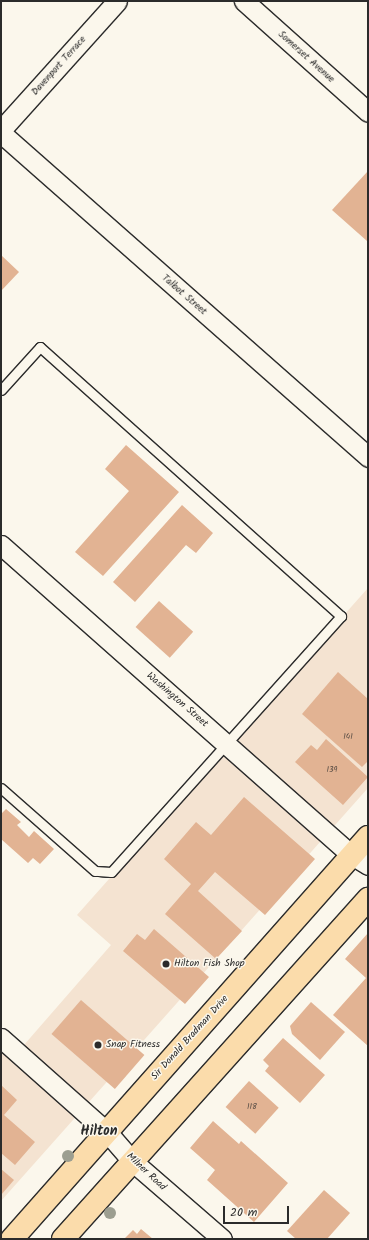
<!DOCTYPE html>
<style>
body{margin:0}
#map{position:relative;width:369px;height:1240px;overflow:hidden;background:#fbf7ec;font-family:Kalam,sans-serif}
div>[style]{position:absolute}
.built>*{inset:0;background:#f4e3d1}
.building>*{inset:0;background:#e2b393;transform-origin:0 0}
.roads{filter:drop-shadow(1px 0 #2b2b2b) drop-shadow(-1px 0 #2b2b2b) drop-shadow(0 1px #2b2b2b) drop-shadow(0 -1px #2b2b2b)}
.lane>*{height:9px;margin:-4.5px;padding:0 4.5px;transform-origin:4.5px;border-radius:4.5px;background:#fbf7ec}
.street>*{height:19px;margin:-9.5px;padding:0 9.5px;transform-origin:9.5px;border-radius:9.5px;background:#fbf7ec}
.primary>*{height:22px;margin:-11px;padding:0 11px;transform-origin:11px;border-radius:11px;background:#fbdcab}
.trees>*{width:12px;height:12px;margin:-6px;border-radius:50%;background:#9c9e90}
.dots>*{width:11px;height:11px;translate:-50% -50%;box-sizing:border-box;border:2px solid #fbf7ec;border-radius:50%}
span{translate:-50% -50%;white-space:nowrap;text-align:center;line-height:1.15;-webkit-text-stroke:3px #fbf7ec;paint-order:stroke}
.number-label{font-size:8px;color:#594d45}
.number-label span{-webkit-text-stroke-width:0}
.street-label{font-size:10px;color:#2b2b2b}
.poi-label{font-size:10px;color:#2b2b2b}
.left{translate:0 -50%;text-align:left}
.district-label{font-size:14px;color:#2b2b2b;font-weight:700}
.frame{position:absolute;inset:0;border:2px solid #2b2b2b;pointer-events:none}
.scale{position:absolute;left:223px;top:1206px;width:66px;height:18px;box-sizing:border-box;border:2px solid #2b2b2b;border-top:0;padding-left:5px;font-size:12px;line-height:14px;white-space:nowrap;color:#2b2b2b;-webkit-text-stroke:3px #fbf7ec;paint-order:stroke}
</style>
<div id="map">
<div class="built">
<i style="clip-path:polygon(368px 588px,368px 788px,1px 1201px,1px 1038px,17px 1053px,111px 945px,77px 915px)"></i>
</div>
<div class="building">
<i style="clip-path:polygon(368px 171px,368px 240px,367px 241px,332px 210px)"></i>
<i style="clip-path:polygon(1px 255px,19px 272px,1px 291px)"></i>
<i style="clip-path:polygon(126px 445px,179px 492px,103px 576px,75px 552px,129px 491px,105px 469px)"></i>
<i style="clip-path:polygon(182px 505px,213px 533px,196px 553px,186px 545px,135px 602px,113px 582px)"></i>
<i style="left:159px;top:601px;width:46px;height:35px;rotate:42deg"></i>
<i style="clip-path:polygon(338px 672px,368px 699px,368px 761px,362px 767px,302px 714px)"></i>
<i style="clip-path:polygon(326px 739px,368px 777px,343px 805px,295px 762px,311px 745px,317px 750px)"></i>
<i style="clip-path:polygon(244px 797px,315px 859px,265px 915px,215px 872px,198px 891px,242px 931px,216px 959px,165px 914px,191px 884px,164px 859px,196px 822px,211px 835px)"></i>
<i style="clip-path:polygon(6px 809px,21px 822px,17px 825px,29px 837px,34px 831px,54px 849px,40px 864px,33px 858px,28px 863px,1px 839px,1px 814px)"></i>
<i style="clip-path:polygon(154px 929px,209px 977px,185px 1004px,123px 951px,137px 934px,145px 940px)"></i>
<i style="clip-path:polygon(368px 933px,368px 1046px,333px 1015px,366px 978px,345px 959px)"></i>
<i style="left:81px;top:1000px;width:84px;height:45px;rotate:41deg"></i>
<i style="clip-path:polygon(311px 1002px,345px 1032px,320px 1060px,292px 1034px,290px 1026px)"></i>
<i style="clip-path:polygon(283px 1038px,325px 1075px,300px 1103px,265px 1071px,269px 1066px,263px 1060px)"></i>
<i style="left:249px;top:1081px;width:40px;height:35px;rotate:42deg"></i>
<i style="clip-path:polygon(1px 1085px,17px 1100px,4px 1115px,35px 1142px,15px 1165px,1px 1153px)"></i>
<i style="clip-path:polygon(213px 1121px,239px 1144px,241px 1141px,288px 1183px,254px 1222px,207px 1180px,215px 1170px,190px 1148px)"></i>
<i style="clip-path:polygon(1px 1169px,14px 1180px,1px 1195px)"></i>
<i style="clip-path:polygon(324px 1190px,350px 1213px,327px 1239px,296px 1239px,287px 1231px)"></i>
<i style="clip-path:polygon(141px 1229px,153px 1239px,124px 1239px,133px 1230px,137px 1234px)"></i>
</div>
<div class="roads">
<div class="lane">
<i style="left:1px;top:390px;width:58px;rotate:-47.8deg"></i>
<i style="left:40px;top:347px;width:404px;rotate:41.8deg"></i>
<i style="left:341px;top:616px;width:344px;rotate:131.9deg"></i>
<i style="left:111px;top:872px;width:16px;rotate:-176deg"></i>
<i style="left:95px;top:871px;width:125px;rotate:-138.6deg"></i>
</div>
<div class="street">
<i style="left:244px;top:1px;width:166px;rotate:41.8deg"></i>
<i style="left:1px;top:130px;width:173px;rotate:-48deg"></i>
<i style="left:1px;top:133px;width:490px;rotate:41.4deg"></i>
<i style="left:1px;top:545px;width:468px;rotate:41.5deg"></i>
<i style="left:352px;top:855px;width:19px;rotate:32deg"></i>
<i style="left:1px;top:1038px;width:142px;rotate:41.6deg"></i>
<i style="left:107px;top:1132px;width:38px;rotate:49deg"></i>
<i style="left:132px;top:1161px;width:119px;rotate:40.9deg"></i>
</div>
<div class="primary">
<i style="left:12px;top:1239px;width:537px;rotate:-48.47deg"></i>
<i style="left:63px;top:1239px;width:457px;rotate:-48.1deg"></i>
</div>
</div>
<div class="trees">
<i style="left:68px;top:1156px"></i>
<i style="left:110px;top:1213px"></i>
</div>
<div class="dots">
<i style="left:166px;top:964px;background:#2b2b2b"></i>
<i style="left:98px;top:1045px;background:#2b2b2b"></i>
</div>
<div class="number-label">
<span style="left:348px;top:737px">141</span>
<span style="left:332px;top:770px">139</span>
<span style="left:252px;top:1107px">118</span>
</div>
<div class="street-label">
<span style="left:306px;top:57px;rotate:42deg">Somerset Avenue</span>
<span style="left:59px;top:66px;rotate:-48deg">Davenport Terrace</span>
<span style="left:184px;top:295px;rotate:41deg">Talbot Street</span>
<span style="left:177px;top:700px;rotate:41deg">Washington Street</span>
<span style="left:190px;top:1038px;rotate:-48deg">Sir Donald Bradman Drive</span>
<span style="left:146px;top:1172px;rotate:43deg">Milner Road</span>
</div>
<div class="poi-label">
<span class="left" style="left:174px;top:964px">Hilton Fish Shop</span>
<span class="left" style="left:106px;top:1045px">Snap Fitness</span>
</div>
<div class="district-label">
<span style="left:99px;top:1131px">Hilton</span>
</div>
<div class="frame"></div>
<div class="scale">20 m</div>
</div>
